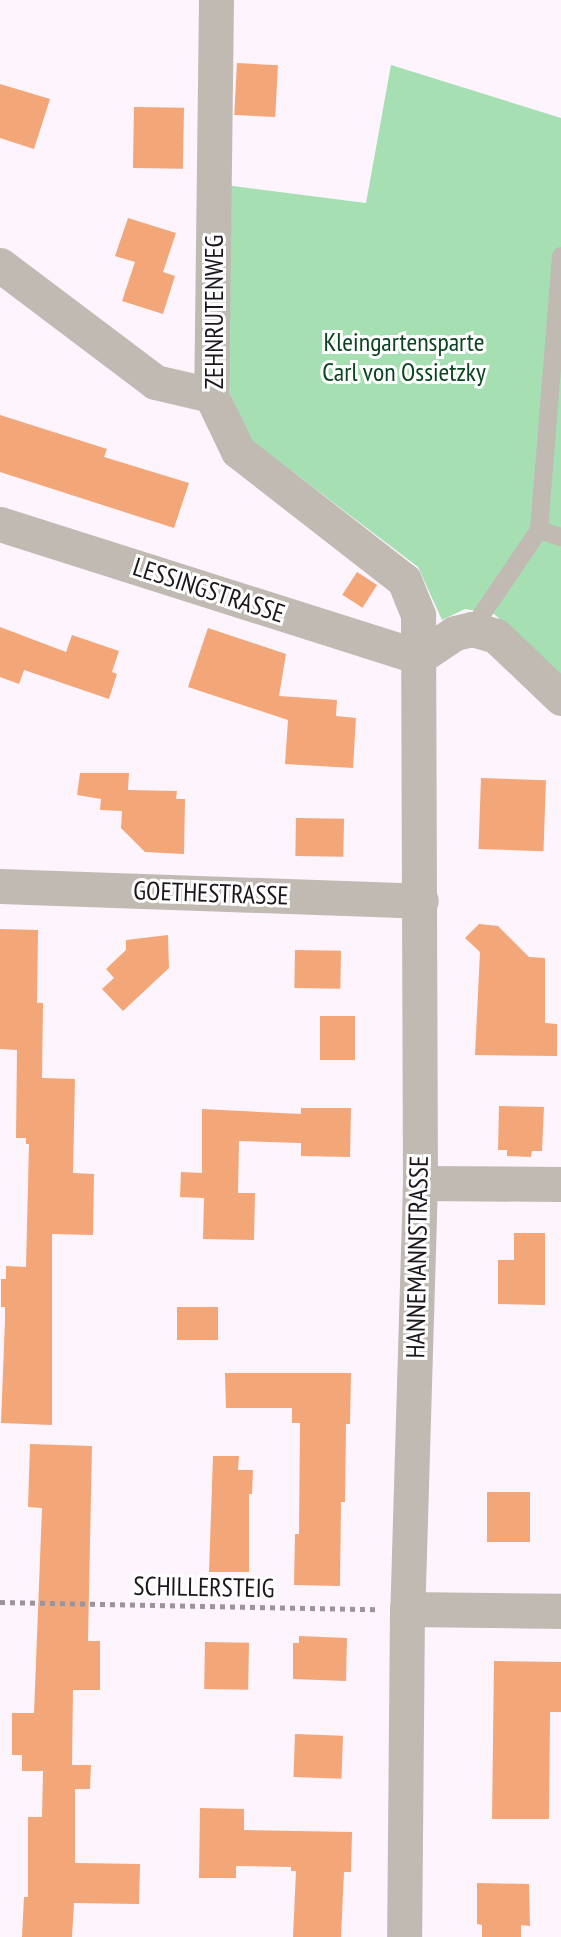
<!DOCTYPE html>
<style>
body{margin:0}
#map{position:relative;width:561px;height:1937px;overflow:hidden;background:#fdf4fe;font-family:"PT Sans Narrow",sans-serif}
div>[style]{position:absolute}
.green>*{inset:0;background:#a5dfb2}
.building>*{inset:0;background:#f3a677;transform-origin:0 0}
.path>*{height:4.5px;margin-top:-2.25px;transform-origin:0;background:repeating-linear-gradient(90deg,#9c949c 0 5px,transparent 0 10px)}
.lane>*{height:18px;margin:-9px;padding:0 9px;transform-origin:9px;border-radius:9px;background:#c0bab2}
.street>*{height:35px;margin:-17.5px;padding:0 17.5px;transform-origin:17.5px;border-radius:17.5px;background:#c0bab2}
span{translate:-50% -50%;white-space:nowrap;text-align:center;line-height:1.15;-webkit-text-stroke:6px #fff;paint-order:stroke}
.street-label{font-size:26px;color:#1d171d}
.park-label{font-size:26px;color:#0c4521}
</style>
<div id="map">
<div class="green">
<i style="clip-path:polygon(391px 65px,561px 118px,561px 676px,494px 614px,465px 609px,442px 620px,418px 567px,251px 440px,228px 389px,225px 185px,366px 203px)"></i>
</div>
<div class="building">
<i style="left:237px;top:63px;width:41px;height:52px;rotate:3deg"></i>
<i style="clip-path:polygon(0 84px,50px 99px,34px 149px,0 138px)"></i>
<i style="left:134px;top:107px;width:50px;height:61px;rotate:1deg"></i>
<i style="clip-path:polygon(128px 218px,176px 233px,163px 272px,175px 276px,163px 314px,122px 301px,135px 262px,115px 256px)"></i>
<i style="clip-path:polygon(0 415px,107px 449px,104px 457px,189px 483px,174px 528px,0 472px)"></i>
<i style="left:357px;top:572px;width:24px;height:27px;rotate:33deg"></i>
<i style="clip-path:polygon(0 627px,66px 652px,72px 635px,119px 651px,112px 672px,117px 674px,109px 699px,24px 670px,19px 684px,0 677px)"></i>
<i style="clip-path:polygon(208px 628px,286px 654px,279px 696px,337px 700px,336px 716px,356px 718px,353px 768px,285px 764px,288px 720px,188px 687px)"></i>
<i style="clip-path:polygon(80px 773px,129px 773px,128px 790px,177px 791px,176px 799px,185px 799px,184px 854px,145px 852px,121px 828px,122px 811px,100px 810px,101px 799px,77px 795px)"></i>
<i style="left:481px;top:778px;width:65px;height:71px;rotate:2deg"></i>
<i style="left:296px;top:818px;width:48px;height:38px;rotate:1deg"></i>
<i style="clip-path:polygon(479px 924px,498px 926px,529px 957px,545px 958px,545px 1023px,557px 1024px,557px 1056px,475px 1055px,480px 952px,465px 938px)"></i>
<i style="clip-path:polygon(0 929px,38px 930px,37px 1003px,43px 1003px,42px 1078px,75px 1079px,73px 1173px,94px 1174px,93px 1235px,52px 1234px,52px 1425px,1px 1423px,5px 1321px,5px 1307px,1px 1307px,1px 1279px,6px 1279px,6px 1266px,26px 1267px,29px 1144px,26px 1144px,26px 1138px,16px 1138px,17px 1050px,0 1049px)"></i>
<i style="clip-path:polygon(168px 935px,169px 968px,123px 1011px,102px 989px,114px 978px,106px 969px,126px 950px,126px 940px)"></i>
<i style="left:295px;top:950px;width:46px;height:38px;rotate:1deg"></i>
<i style="left:320px;top:1016px;width:35px;height:44px"></i>
<i style="clip-path:polygon(499px 1106px,544px 1107px,542px 1151px,532px 1151px,531px 1157px,507px 1156px,507px 1150px,498px 1150px)"></i>
<i style="clip-path:polygon(301px 1108px,351px 1108px,350px 1157px,301px 1156px,301px 1143px,239px 1141px,238px 1193px,255px 1193px,254px 1240px,203px 1239px,204px 1198px,180px 1197px,181px 1172px,202px 1173px,202px 1109px,301px 1114px)"></i>
<i style="clip-path:polygon(514px 1233px,545px 1233px,545px 1305px,498px 1304px,498px 1260px,514px 1260px)"></i>
<i style="left:177px;top:1307px;width:41px;height:33px"></i>
<i style="clip-path:polygon(225px 1373px,351px 1373px,350px 1424px,346px 1424px,345px 1502px,341px 1502px,340px 1586px,294px 1585px,295px 1534px,299px 1534px,300px 1423px,292px 1423px,292px 1408px,226px 1408px)"></i>
<i style="clip-path:polygon(30px 1444px,92px 1446px,88px 1641px,100px 1641px,100px 1690px,73px 1690px,72px 1765px,91px 1765px,90px 1789px,75px 1789px,75px 1863px,140px 1864px,139px 1904px,74px 1903px,72px 1937px,22px 1937px,24px 1897px,28px 1897px,28px 1817px,42px 1817px,43px 1771px,22px 1771px,22px 1755px,12px 1755px,12px 1713px,34px 1713px,42px 1508px,28px 1507px)"></i>
<i style="clip-path:polygon(213px 1456px,239px 1456px,238px 1470px,253px 1470px,252px 1494px,249px 1494px,249px 1572px,209px 1572px)"></i>
<i style="left:487px;top:1492px;width:43px;height:50px"></i>
<i style="clip-path:polygon(299px 1636px,347px 1638px,346px 1681px,293px 1679px,293px 1643px,299px 1643px)"></i>
<i style="left:205px;top:1642px;width:44px;height:47px;rotate:1deg"></i>
<i style="clip-path:polygon(494px 1661px,561px 1662px,561px 1712px,550px 1712px,549px 1819px,492px 1819px)"></i>
<i style="left:295px;top:1734px;width:48px;height:43px;rotate:2deg"></i>
<i style="clip-path:polygon(200px 1808px,244px 1809px,244px 1830px,352px 1832px,351px 1872px,344px 1872px,341px 1937px,293px 1937px,296px 1871px,291px 1871px,291px 1867px,236px 1866px,236px 1878px,199px 1878px)"></i>
<i style="clip-path:polygon(477px 1883px,529px 1884px,530px 1926px,521px 1925px,521px 1937px,482px 1937px,482px 1925px,477px 1924px)"></i>
</div>
<div class="path">
<i style="left:0;top:1602px;width:377px;rotate:1.1deg"></i>
</div>
<div class="lane">
<i style="left:539px;top:530px;width:275px;rotate:-85.4deg"></i>
<i style="left:472px;top:629px;width:120px;rotate:-55.9deg"></i>
<i style="left:539px;top:530px;width:23px;rotate:18deg"></i>
</div>
<div class="street">
<i style="left:216px;top:0;width:395px;rotate:90.7deg"></i>
<i style="left:211px;top:395px;width:62px;rotate:64.3deg"></i>
<i style="left:238px;top:451px;width:210px;rotate:37.9deg"></i>
<i style="left:404px;top:580px;width:38px;rotate:68deg"></i>
<i style="left:418px;top:615px;width:568px;rotate:89.8deg"></i>
<i style="left:420px;top:1183px;width:426px;rotate:91.7deg"></i>
<i style="left:407px;top:1609px;width:328px;rotate:90.5deg"></i>
<i style="left:0;top:265px;width:194px;rotate:37deg"></i>
<i style="left:155px;top:382px;width:57px;rotate:13.1deg"></i>
<i style="left:0;top:524px;width:440px;rotate:17.6deg"></i>
<i style="left:419px;top:657px;width:43px;rotate:-33.7deg"></i>
<i style="left:455px;top:633px;width:17px;rotate:-13deg"></i>
<i style="left:472px;top:629px;width:25px;rotate:16deg"></i>
<i style="left:496px;top:636px;width:90px;rotate:43.6deg"></i>
<i style="left:0;top:886px;width:421px;rotate:2deg"></i>
<i style="left:420px;top:1183px;width:141px;rotate:0.4deg"></i>
<i style="left:407px;top:1609px;width:154px;rotate:0.7deg"></i>
</div>
<div class="street-label">
<span style="left:214px;top:312px;rotate:-90deg">ZEHNRUTENWEG</span>
<span style="left:209px;top:590px;rotate:18deg">LESSINGSTRASSE</span>
<span style="left:211px;top:893px;rotate:2deg">GOETHESTRASSE</span>
<span style="left:417px;top:1257px;rotate:-89deg">HANNEMANNSTRASSE</span>
<span style="left:204px;top:1587px;rotate:1deg">SCHILLERSTEIG</span>
</div>
<div class="park-label">
<span style="left:404px;top:357px">Kleingartensparte<br>Carl von Ossietzky</span>
</div>
</div>
